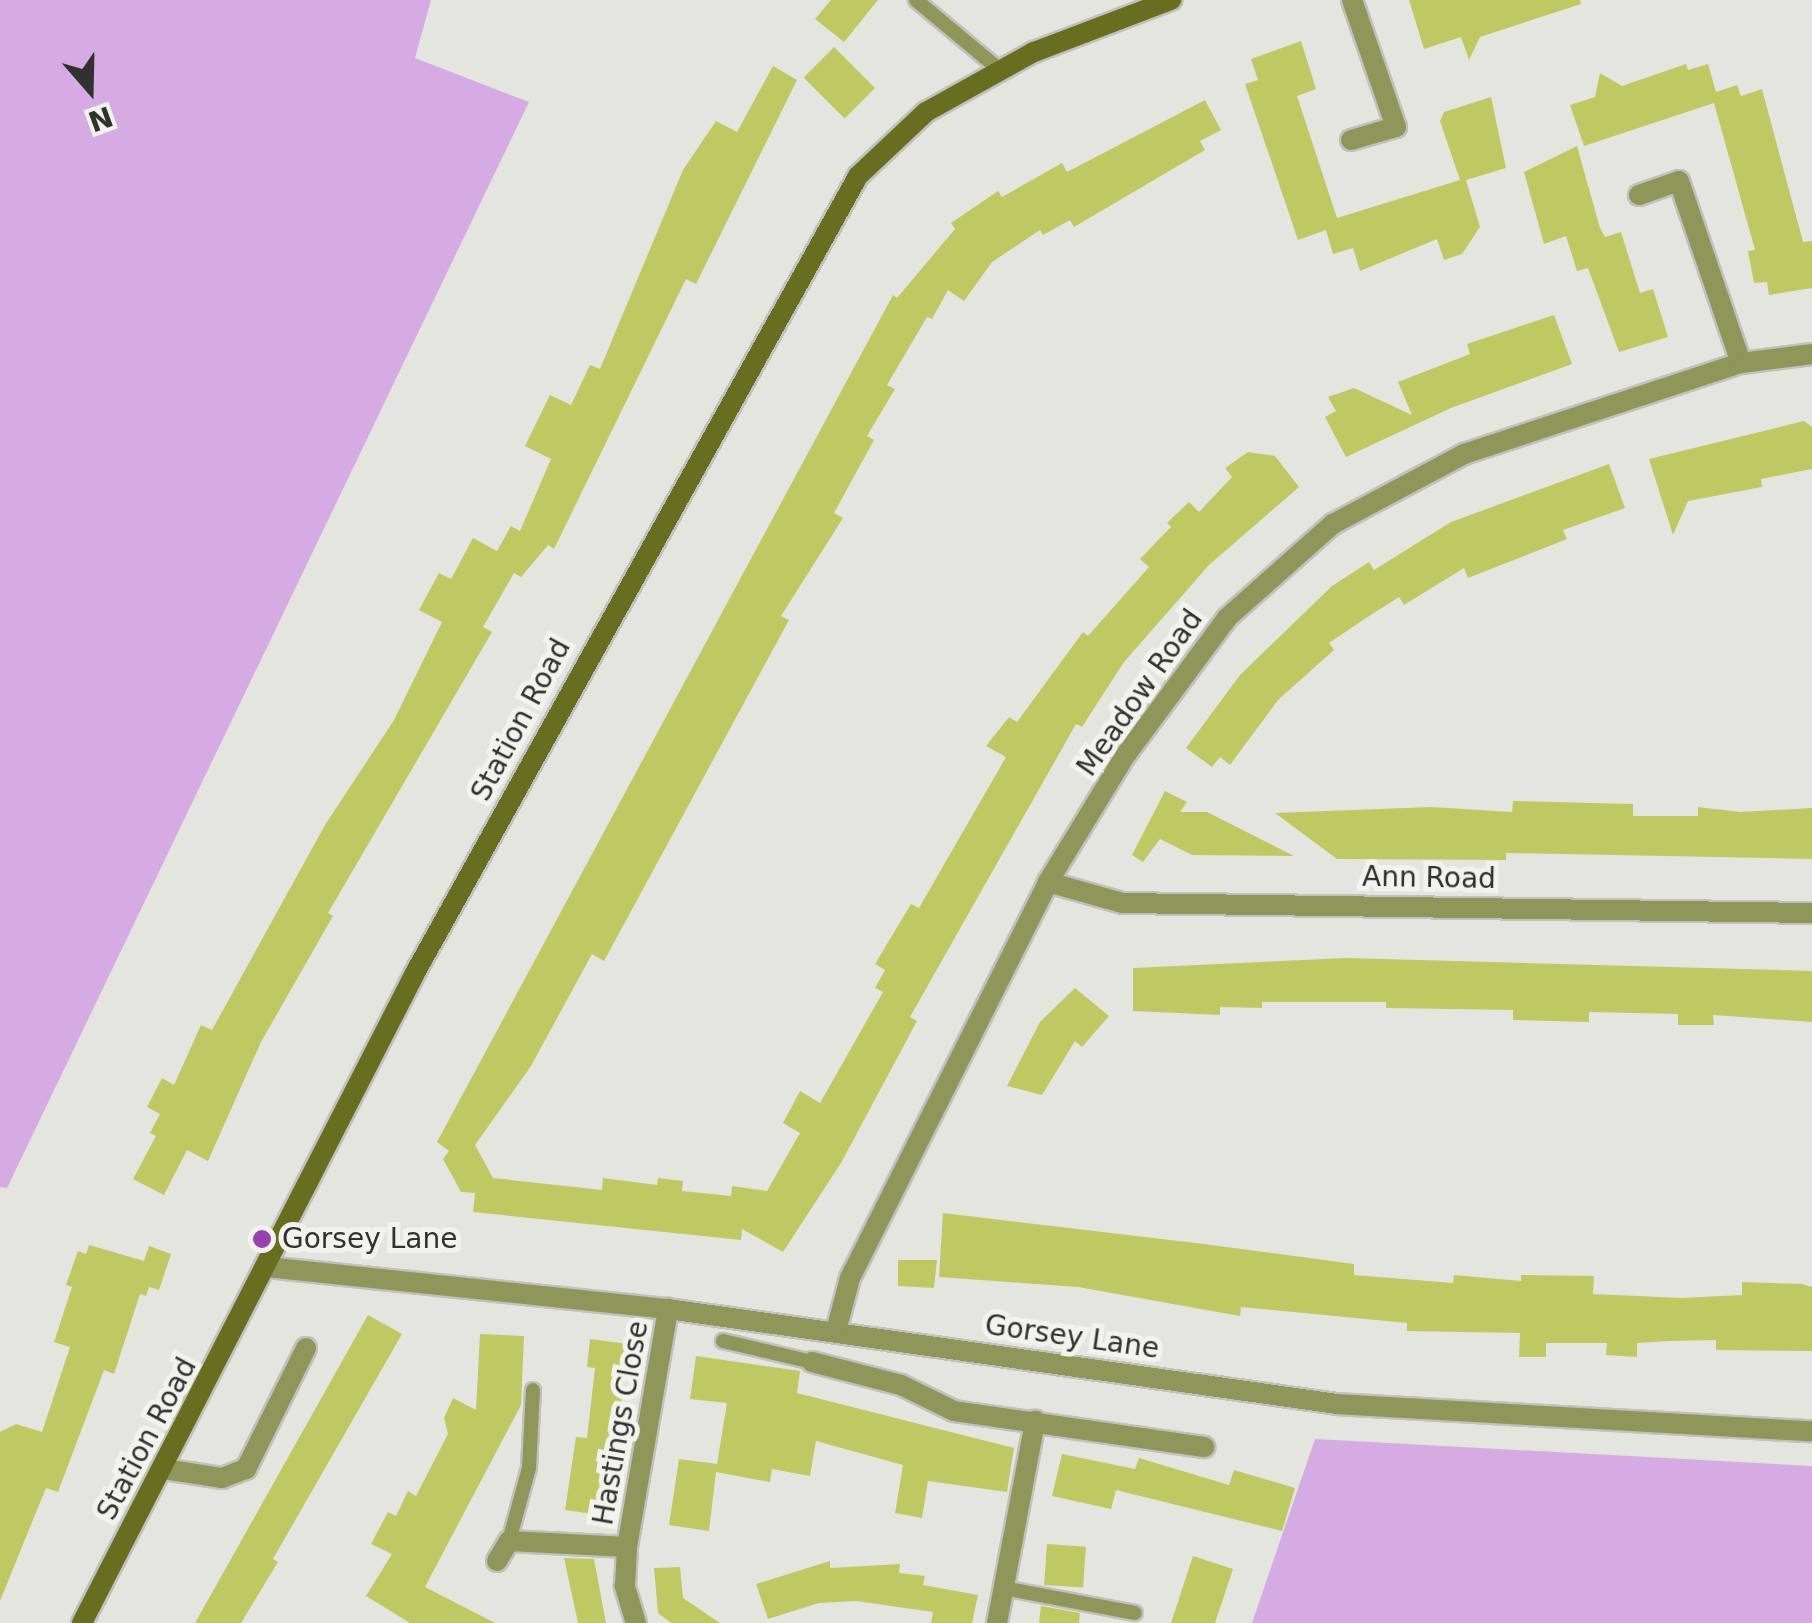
<!DOCTYPE html>
<style>
body{margin:0}
#map{position:relative;width:1812px;height:1623px;overflow:hidden;background:#e5e5e0;font-family:"DejaVu Sans",sans-serif}
div>[style]{position:absolute}
.green>*{inset:0;background:#d6aae3}
.building>*{inset:0;background:#bfc964;transform-origin:0 0}
.roads{filter:drop-shadow(2px 0 #c1c1bd) drop-shadow(-2px 0 #c1c1bd) drop-shadow(0 2px #c1c1bd) drop-shadow(0 -2px #c1c1bd)}
.lane>*{height:14px;margin:-7px;padding:0 7px;transform-origin:7px;border-radius:7px;background:#8f9659}
.street>*{height:20px;margin:-10px;padding:0 10px;transform-origin:10px;border-radius:10px;background:#8f9659}
.secondary>*{height:20px;margin:-10px;padding:0 10px;transform-origin:10px;border-radius:10px;background:#686e1f}
.dots>*{width:28px;height:28px;translate:-50% -50%;box-sizing:border-box;border:5px solid #f2f3ed;border-radius:50%}
span{translate:-50% -50%;white-space:nowrap;text-align:center;line-height:1.15;-webkit-text-stroke:10px #f2f3ed;paint-order:stroke}
.street-label{font-size:28px;color:#31312f}
.poi-label{font-size:28px;color:#31312f}
.left{translate:0 -50%;text-align:left}
.north{position:absolute;left:40px;top:40px;width:100px;height:100px;-webkit-text-stroke:8px #f2f3ed;paint-order:stroke;rotate:160deg;font-size:28px;font-weight:700;line-height:40px;text-align:center;color:#31312f}
.north::after{content:'';display:block;margin:auto;width:35px;height:45px;background:#31312f;clip-path:polygon(50% 0,100% 100%,50% 72%,0 100%)}
</style>
<div id="map">
<div class="green">
<i style="clip-path:polygon(0 0,431px 0,415px 58px,529px 102px,7px 1188px,0 1187px)"></i>
<i style="clip-path:polygon(1315px 1439px,1812px 1466px,1812px 1623px,1252px 1623px)"></i>
</div>
<div class="building">
<i style="clip-path:polygon(831px 0,878px 0,844px 42px,815px 19px)"></i>
<i style="clip-path:polygon(1409px 0,1580px 0,1581px 4px,1480px 37px,1469px 60px,1461px 37px,1424px 49px)"></i>
<i style="clip-path:polygon(1301px 41px,1316px 89px,1297px 96px,1337px 218px,1460px 180px,1440px 121px,1444px 112px,1491px 97px,1506px 168px,1466px 180px,1480px 227px,1462px 254px,1444px 260px,1437px 239px,1360px 271px,1353px 248px,1333px 254px,1326px 230px,1298px 240px,1245px 84px,1258px 80px,1251px 59px)"></i>
<i style="left:834px;top:47px;width:58px;height:43px;rotate:45deg"></i>
<i style="clip-path:polygon(1686px 64px,1688px 70px,1708px 64px,1716px 92px,1737px 85px,1741px 96px,1762px 89px,1803px 242px,1812px 241px,1812px 288px,1769px 295px,1767px 282px,1754px 283px,1748px 251px,1755px 250px,1714px 103px,1584px 146px,1570px 105px,1595px 97px,1600px 73px,1622px 86px)"></i>
<i style="clip-path:polygon(773px 66px,797px 80px,696px 284px,686px 279px,554px 549px,548px 545px,521px 577px,514px 573px,483px 627px,492px 632px,328px 913px,333px 916px,261px 1042px,208px 1161px,187px 1150px,164px 1195px,133px 1179px,156px 1136px,150px 1133px,160px 1114px,147px 1107px,162px 1078px,174px 1085px,201px 1025px,212px 1030px,325px 825px,394px 720px,442px 622px,419px 610px,439px 573px,451px 579px,473px 538px,497px 551px,511px 526px,520px 531px,551px 459px,525px 446px,550px 395px,571px 405px,590px 365px,600px 369px,683px 170px,716px 121px,737px 132px)"></i>
<i style="clip-path:polygon(1205px 100px,1221px 130px,1200px 141px,1205px 150px,1074px 227px,1070px 220px,1043px 235px,1040px 230px,992px 262px,964px 301px,948px 290px,932px 319px,927px 317px,887px 385px,895px 389px,867px 436px,874px 440px,834px 513px,843px 518px,781px 616px,789px 620px,604px 961px,592px 954px,531px 1066px,475px 1145px,493px 1178px,602px 1190px,603px 1178px,657px 1185px,658px 1178px,683px 1181px,682px 1191px,731px 1196px,732px 1186px,767px 1191px,800px 1133px,783px 1123px,800px 1091px,820px 1103px,883px 992px,875px 988px,885px 970px,875px 964px,911px 904px,919px 908px,1006px 757px,986px 746px,1009px 717px,1017px 722px,1083px 632px,1088px 636px,1149px 567px,1140px 559px,1171px 527px,1167px 523px,1189px 502px,1199px 512px,1232px 477px,1225px 468px,1248px 452px,1275px 456px,1299px 487px,1209px 565px,1124px 662px,1082px 727px,1076px 724px,910px 1017px,917px 1021px,841px 1163px,783px 1252px,742px 1229px,741px 1240px,473px 1212px,475px 1193px,461px 1192px,443px 1159px,449px 1151px,437px 1142px,893px 295px,897px 298px,955px 229px,951px 223px,998px 191px,1002px 197px,1062px 163px,1067px 172px)"></i>
<i style="clip-path:polygon(1577px 146px,1600px 228px,1605px 237px,1621px 232px,1640px 293px,1653px 289px,1668px 337px,1619px 352px,1588px 268px,1577px 271px,1566px 236px,1544px 244px,1524px 172px)"></i>
<i style="clip-path:polygon(1554px 315px,1572px 364px,1451px 408px,1346px 457px,1325px 417px,1336px 411px,1328px 397px,1354px 388px,1412px 415px,1398px 382px,1470px 354px,1467px 344px)"></i>
<i style="clip-path:polygon(1804px 421px,1812px 427px,1812px 469px,1761px 479px,1762px 487px,1688px 501px,1673px 535px,1649px 459px)"></i>
<i style="clip-path:polygon(1609px 464px,1625px 508px,1563px 530px,1567px 539px,1468px 578px,1464px 568px,1404px 605px,1399px 597px,1363px 620px,1329px 643px,1334px 650px,1278px 700px,1230px 765px,1220px 757px,1212px 767px,1186px 748px,1240px 675px,1332px 586px,1369px 562px,1374px 570px,1451px 522px)"></i>
<i style="clip-path:polygon(1165px 791px,1187px 802px,1180px 812px,1207px 812px,1294px 856px,1192px 855px,1160px 839px,1143px 862px,1132px 855px)"></i>
<i style="clip-path:polygon(1513px 801px,1633px 804px,1633px 816px,1698px 816px,1698px 807px,1740px 812px,1812px 808px,1812px 859px,1506px 853px,1506px 860px,1337px 859px,1275px 813px,1431px 807px,1512px 812px)"></i>
<i style="clip-path:polygon(1347px 958px,1812px 971px,1812px 1022px,1713px 1015px,1714px 1025px,1678px 1025px,1678px 1014px,1589px 1012px,1589px 1022px,1513px 1020px,1513px 1010px,1386px 1008px,1386px 1002px,1262px 1002px,1262px 1008px,1220px 1007px,1220px 1015px,1133px 1011px,1133px 968px)"></i>
<i style="clip-path:polygon(1075px 988px,1109px 1016px,1082px 1047px,1075px 1041px,1042px 1095px,1007px 1086px,1040px 1022px)"></i>
<i style="clip-path:polygon(943px 1213px,1204px 1244px,1354px 1264px,1354px 1275px,1453px 1283px,1454px 1275px,1521px 1281px,1521px 1275px,1594px 1276px,1593px 1294px,1682px 1298px,1742px 1295px,1742px 1282px,1802px 1284px,1812px 1287px,1812px 1351px,1716px 1350px,1716px 1340px,1669px 1341px,1637px 1343px,1637px 1357px,1606px 1355px,1607px 1343px,1546px 1343px,1546px 1357px,1519px 1357px,1520px 1333px,1407px 1331px,1407px 1323px,1241px 1307px,1240px 1316px,1078px 1287px,939px 1277px)"></i>
<i style="clip-path:polygon(89px 1245px,144px 1261px,149px 1246px,171px 1254px,159px 1290px,149px 1287px,146px 1296px,140px 1294px,114px 1374px,104px 1370px,58px 1492px,46px 1488px,0 1601px,0 1432px,16px 1424px,42px 1432px,70px 1347px,54px 1342px,72px 1287px,66px 1285px,78px 1251px,86px 1254px)"></i>
<i style="clip-path:polygon(898px 1260px,937px 1260px,934px 1288px,898px 1286px)"></i>
<i style="clip-path:polygon(368px 1315px,402px 1334px,273px 1559px,278px 1562px,241px 1623px,195px 1623px)"></i>
<i style="clip-path:polygon(480px 1334px,524px 1336px,521px 1405px,425px 1587px,495px 1623px,410px 1623px,366px 1596px,392px 1554px,371px 1544px,388px 1512px,396px 1516px,408px 1491px,416px 1496px,448px 1434px,444px 1418px,453px 1398px,476px 1410px)"></i>
<i style="clip-path:polygon(590px 1339px,628px 1344px,608px 1516px,565px 1510px,576px 1437px,587px 1438px,595px 1368px,587px 1367px)"></i>
<i style="clip-path:polygon(696px 1356px,800px 1371px,797px 1393px,1014px 1448px,1007px 1492px,928px 1481px,922px 1518px,895px 1513px,903px 1465px,816px 1441px,810px 1476px,772px 1469px,770px 1482px,716px 1472px,709px 1531px,669px 1525px,679px 1459px,717px 1464px,727px 1403px,690px 1399px)"></i>
<i style="clip-path:polygon(1062px 1454px,1135px 1469px,1139px 1458px,1229px 1485px,1234px 1470px,1295px 1488px,1282px 1531px,1116px 1490px,1111px 1509px,1052px 1496px)"></i>
<i style="left:1047px;top:1544px;width:39px;height:41px;rotate:4deg"></i>
<i style="clip-path:polygon(1193px 1556px,1233px 1569px,1215px 1623px,1171px 1623px)"></i>
<i style="clip-path:polygon(564px 1558px,594px 1559px,606px 1623px,578px 1623px)"></i>
<i style="clip-path:polygon(830px 1561px,830px 1568px,900px 1564px,899px 1573px,925px 1576px,923px 1585px,978px 1595px,972px 1623px,931px 1623px,933px 1612px,856px 1601px,819px 1603px,768px 1619px,756px 1584px)"></i>
<i style="clip-path:polygon(680px 1567px,683px 1598px,720px 1623px,671px 1623px,658px 1613px,654px 1568px)"></i>
<i style="clip-path:polygon(1041px 1606px,1080px 1613px,1079px 1623px,1039px 1623px)"></i>
</div>
<div class="roads">
<div class="lane">
<i style="left:916px;top:0;width:111px;rotate:39.9deg"></i>
<i style="left:723px;top:1341px;width:91px;rotate:13.3deg"></i>
<i style="left:509px;top:1541px;width:76px;rotate:-74.7deg"></i>
<i style="left:529px;top:1468px;width:78px;rotate:-87.1deg"></i>
<i style="left:1008px;top:1589px;width:129px;rotate:10.7deg"></i>
</div>
<div class="street">
<i style="left:1351px;top:140px;width:47px;rotate:-16.1deg"></i>
<i style="left:1396px;top:127px;width:134px;rotate:-109.1deg"></i>
<i style="left:1639px;top:195px;width:42px;rotate:-19.3deg"></i>
<i style="left:1679px;top:181px;width:192px;rotate:71.2deg"></i>
<i style="left:1048px;top:882px;width:77px;rotate:15.8deg"></i>
<i style="left:1122px;top:903px;width:690px;rotate:0.83deg"></i>
<i style="left:267px;top:1267px;width:403px;rotate:6deg"></i>
<i style="left:668px;top:1309px;width:676px;rotate:8.08deg"></i>
<i style="left:1337px;top:1404px;width:476px;rotate:3.3deg"></i>
<i style="left:836px;top:1331px;width:55px;rotate:-75.2deg"></i>
<i style="left:850px;top:1278px;width:443px;rotate:-63.4deg"></i>
<i style="left:1048px;top:882px;width:148px;rotate:-58.6deg"></i>
<i style="left:1125px;top:756px;width:172px;rotate:-53.5deg"></i>
<i style="left:1227px;top:618px;width:142px;rotate:-41.6deg"></i>
<i style="left:1333px;top:524px;width:149px;rotate:-28.1deg"></i>
<i style="left:1464px;top:454px;width:292px;rotate:-18.2deg"></i>
<i style="left:1741px;top:363px;width:72px;rotate:-7.2deg"></i>
<i style="left:812px;top:1362px;width:92px;rotate:14.5deg"></i>
<i style="left:901px;top:1385px;width:59px;rotate:26.1deg"></i>
<i style="left:954px;top:1411px;width:253px;rotate:8.2deg"></i>
<i style="left:164px;top:1469px;width:59px;rotate:8.8deg"></i>
<i style="left:222px;top:1478px;width:26px;rotate:-21deg"></i>
<i style="left:246px;top:1469px;width:135px;rotate:-63.6deg"></i>
<i style="left:497px;top:1561px;width:23px;rotate:-59deg"></i>
<i style="left:509px;top:1541px;width:118px;rotate:2.9deg"></i>
<i style="left:636px;top:1623px;width:39px;rotate:-107deg"></i>
<i style="left:625px;top:1586px;width:39px;rotate:-87deg"></i>
<i style="left:627px;top:1547px;width:242px;rotate:-80.2deg"></i>
<i style="left:997px;top:1623px;width:206px;rotate:-79.3deg"></i>
</div>
<div class="secondary">
<i style="left:82px;top:1623px;width:730px;rotate:-62.87deg"></i>
<i style="left:415px;top:973px;width:912px;rotate:-60.93deg"></i>
<i style="left:858px;top:176px;width:93px;rotate:-43.3deg"></i>
<i style="left:926px;top:112px;width:124px;rotate:-29.1deg"></i>
<i style="left:1034px;top:52px;width:147px;rotate:-20.8deg"></i>
</div>
</div>
<div class="dots">
<i style="left:262px;top:1239px;background:#9742af"></i>
</div>
<div class="street-label">
<span style="left:1140px;top:693px;rotate:-55deg">Meadow Road</span>
<span style="left:521px;top:720px;rotate:-62deg">Station Road</span>
<span style="left:1429px;top:878px;rotate:1deg">Ann Road</span>
<span style="left:1072px;top:1337px;rotate:8deg">Gorsey Lane</span>
<span style="left:621px;top:1423px;rotate:-80deg">Hastings Close</span>
<span style="left:147px;top:1439px;rotate:-62deg">Station Road</span>
</div>
<div class="poi-label">
<span class="left" style="left:282px;top:1239px">Gorsey Lane</span>
</div>
<div class="north">N</div>
</div>
